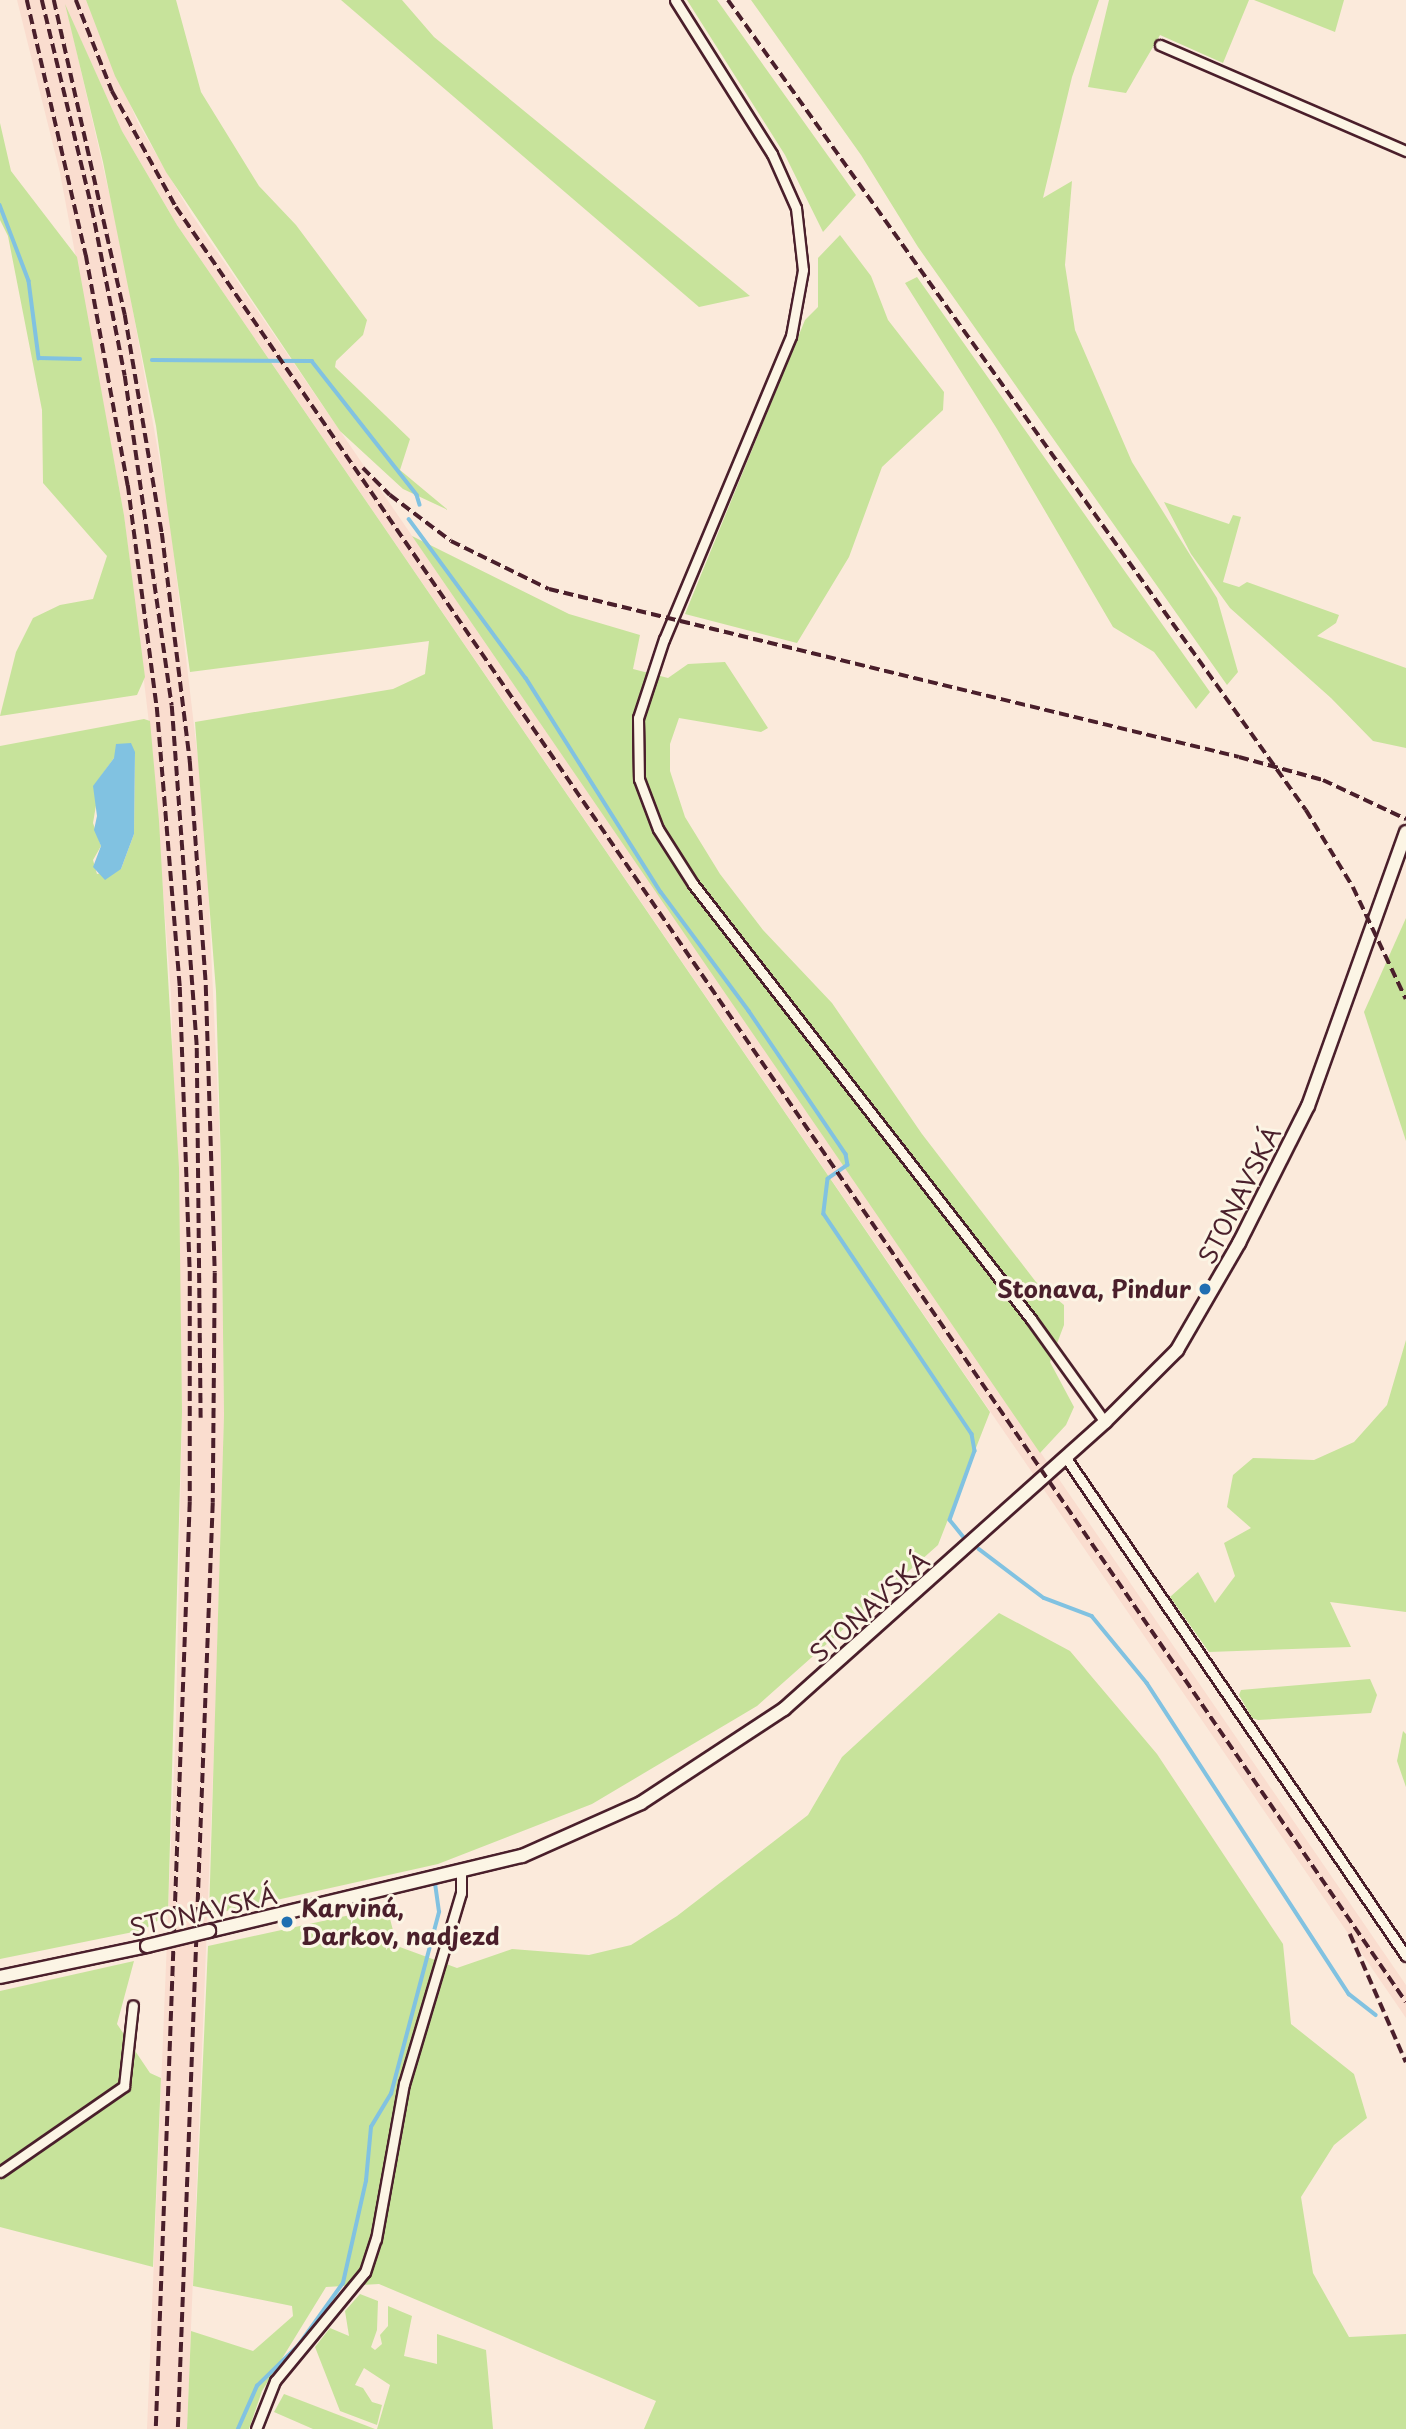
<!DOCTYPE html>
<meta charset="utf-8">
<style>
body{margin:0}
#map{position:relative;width:1406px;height:2429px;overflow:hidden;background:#fbeadb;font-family:"Playpen Sans",sans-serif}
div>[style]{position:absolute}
.built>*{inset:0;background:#faddcf}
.green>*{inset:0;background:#c7e39b}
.water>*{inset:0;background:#81c2e1}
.stream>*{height:3.5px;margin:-1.75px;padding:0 1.75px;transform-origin:1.75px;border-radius:1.75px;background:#81c2e1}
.roads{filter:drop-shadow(2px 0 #4a1f2b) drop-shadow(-2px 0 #4a1f2b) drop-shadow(0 2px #4a1f2b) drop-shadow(0 -2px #4a1f2b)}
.street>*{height:9px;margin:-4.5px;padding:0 4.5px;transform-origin:4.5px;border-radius:4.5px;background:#fcf5e5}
.secondary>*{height:12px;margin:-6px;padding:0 6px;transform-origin:6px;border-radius:6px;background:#fcf5e5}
.rail>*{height:3.5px;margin-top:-1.75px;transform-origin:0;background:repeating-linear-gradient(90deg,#4a1f2b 0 10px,transparent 0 15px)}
.bridges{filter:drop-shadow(2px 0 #4a1f2b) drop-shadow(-2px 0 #4a1f2b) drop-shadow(0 2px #4a1f2b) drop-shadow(0 -2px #4a1f2b)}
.secondary-bridge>*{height:12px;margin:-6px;padding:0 6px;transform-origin:6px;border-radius:6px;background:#fcf5e5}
.dots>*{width:19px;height:19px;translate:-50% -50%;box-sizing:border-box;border:4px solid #fcf5e5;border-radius:50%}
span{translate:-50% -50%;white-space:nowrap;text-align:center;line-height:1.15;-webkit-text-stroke:6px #fcf5e5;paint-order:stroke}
.street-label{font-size:24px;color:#4a1f2b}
.poi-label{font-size:24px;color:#4a1f2b;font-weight:700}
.right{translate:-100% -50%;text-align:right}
.left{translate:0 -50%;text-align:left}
</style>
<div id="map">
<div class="built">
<i style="clip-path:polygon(17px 0,86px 0,138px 123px,192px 215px,1406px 1985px,1406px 2018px,177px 225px,122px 131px,67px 10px,122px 249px,169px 513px,205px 819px,221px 1165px,224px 1415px,215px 1723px,187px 2429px,147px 2429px,176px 1721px,182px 1412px,171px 994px,152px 748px,124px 515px,60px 173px)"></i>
</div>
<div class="green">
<i style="clip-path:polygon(86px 0,176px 0,201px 92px,259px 186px,296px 225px,367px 320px,363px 335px,336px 361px,335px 367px,410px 439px,400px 470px,448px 510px,403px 489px,340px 431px,166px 172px,115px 76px)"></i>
<i style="clip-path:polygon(341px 0,402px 0,434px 37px,750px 296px,699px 307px)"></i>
<i style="clip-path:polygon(687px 0,717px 0,856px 195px,823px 232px,785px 155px)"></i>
<i style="clip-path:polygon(751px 0,1099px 0,1072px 77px,1043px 198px,1072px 181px,1065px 265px,1075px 330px,1132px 462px,1217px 598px,1238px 672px,1227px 685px,918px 247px,861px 155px)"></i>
<i style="clip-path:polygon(1109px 0,1249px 0,1223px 63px,1160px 35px,1126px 93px,1088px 87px)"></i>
<i style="clip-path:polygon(1254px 0,1344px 0,1335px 32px)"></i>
<i style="clip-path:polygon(65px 4px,122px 131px,177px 225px,990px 1412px,938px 1545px,757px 1706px,592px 1804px,438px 1864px,209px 1915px,224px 1415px,221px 1166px,216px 991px,195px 722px,393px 689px,425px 674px,429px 641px,190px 672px,156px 426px,103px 162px)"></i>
<i style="clip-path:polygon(0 123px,11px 171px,77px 257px,124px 515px,145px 677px,137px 695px,0 716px,16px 652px,33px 618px,60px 605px,93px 599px,107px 556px,43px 483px,42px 410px,8px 236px,0 220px)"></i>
<i style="clip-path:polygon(840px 235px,871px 276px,888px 320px,944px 392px,943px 410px,882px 467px,849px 557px,797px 643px,685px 614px,805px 320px,818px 307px,818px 258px)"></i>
<i style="clip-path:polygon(917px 277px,1210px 692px,1196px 709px,1154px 652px,1113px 627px,997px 429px,905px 283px)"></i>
<i style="clip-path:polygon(1164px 502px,1229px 524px,1233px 515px,1241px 517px,1223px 582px,1239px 587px,1247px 582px,1339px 615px,1336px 623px,1317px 636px,1406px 668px,1406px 748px,1373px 741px,1331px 698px,1230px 608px,1191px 554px)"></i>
<i style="clip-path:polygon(412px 536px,569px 614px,640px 635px,633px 669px,668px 678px,688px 664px,725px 662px,768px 728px,761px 732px,679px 718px,670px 744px,670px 771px,685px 817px,720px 874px,763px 930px,832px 1003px,922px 1134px,1036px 1282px,1064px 1305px,1064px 1325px,1050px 1362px,1074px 1407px,1066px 1425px,1040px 1453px)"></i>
<i style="clip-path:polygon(evenodd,144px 719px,150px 721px,159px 821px,179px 1168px,182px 1412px,168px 1914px,143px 1930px,0 1959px,0 746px,144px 719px,135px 752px,134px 834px,121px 869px,97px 874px,93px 860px,101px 846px,93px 823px,101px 776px,114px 758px,135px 752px)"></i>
<i style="clip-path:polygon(1406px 918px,1406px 1141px,1364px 1012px)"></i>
<i style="clip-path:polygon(1406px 1340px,1406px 1612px,1330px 1602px,1351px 1647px,1209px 1652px,1170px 1597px,1198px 1572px,1215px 1603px,1235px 1576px,1224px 1543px,1251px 1528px,1227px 1507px,1233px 1475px,1253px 1458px,1314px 1460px,1354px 1442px,1387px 1405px)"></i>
<i style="clip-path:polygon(999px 1613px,1070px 1651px,1157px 1754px,1283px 1944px,1291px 2024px,1354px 2074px,1367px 2118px,1334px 2145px,1301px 2197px,1313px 2273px,1349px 2337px,1406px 2334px,1406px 2429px,644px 2429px,656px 2401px,379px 2284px,326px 2287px,262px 2391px,249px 2429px,187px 2429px,191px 2331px,253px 2351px,293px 2316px,292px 2306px,193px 2286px,208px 1946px,387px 1907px,397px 1946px,457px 1968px,512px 1949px,589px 1955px,631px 1945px,677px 1916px,808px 1815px,842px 1757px)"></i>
<i style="clip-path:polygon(1370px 1679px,1377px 1695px,1371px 1713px,1258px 1720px,1252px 1718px,1239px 1695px,1241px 1690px)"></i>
<i style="clip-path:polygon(1403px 1731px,1406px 1734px,1406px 1787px,1397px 1761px)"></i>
<i style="clip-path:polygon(134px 1961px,117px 2024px,150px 2073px,161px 2078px,153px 2267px,0 2227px,0 1991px)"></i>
<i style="clip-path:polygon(360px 2294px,378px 2301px,377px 2330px,371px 2347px,375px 2350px,382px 2344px,380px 2335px,388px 2326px,388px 2306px,412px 2316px,404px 2356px,437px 2364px,437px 2334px,486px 2350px,493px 2429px,377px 2429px,390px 2385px,364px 2368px,355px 2385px,363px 2388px,372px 2402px,382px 2405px,377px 2425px,340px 2411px,315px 2347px,330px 2328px,349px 2336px,345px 2311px)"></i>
<i style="clip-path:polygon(284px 2394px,375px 2429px,313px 2429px,274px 2412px)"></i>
</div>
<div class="water">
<i style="clip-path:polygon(131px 743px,135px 752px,134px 834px,121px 869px,105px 880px,93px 867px,101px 846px,94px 830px,97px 816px,93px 786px,114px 758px,116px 744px)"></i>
</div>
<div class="stream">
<i style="left:0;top:205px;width:81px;rotate:69.1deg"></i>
<i style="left:29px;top:281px;width:78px;rotate:82.6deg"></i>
<i style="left:39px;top:358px;width:41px;rotate:1.4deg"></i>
<i style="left:152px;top:360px;width:160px;rotate:0.4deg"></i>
<i style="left:312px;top:361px;width:170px;rotate:51.9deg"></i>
<i style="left:417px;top:495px;width:10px;rotate:73deg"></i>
<i style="left:409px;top:519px;width:197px;rotate:53.7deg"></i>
<i style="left:526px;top:678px;width:253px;rotate:57.8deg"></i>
<i style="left:661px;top:892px;width:148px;rotate:53.5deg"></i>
<i style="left:749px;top:1011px;width:173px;rotate:55.9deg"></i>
<i style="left:846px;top:1154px;width:11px;rotate:80deg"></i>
<i style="left:848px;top:1165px;width:24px;rotate:145deg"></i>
<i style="left:828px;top:1179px;width:35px;rotate:97deg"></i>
<i style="left:824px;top:1214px;width:265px;rotate:56.1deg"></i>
<i style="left:972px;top:1434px;width:17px;rotate:80deg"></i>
<i style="left:975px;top:1451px;width:73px;rotate:109.9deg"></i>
<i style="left:950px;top:1520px;width:22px;rotate:51deg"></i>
<i style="left:979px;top:1549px;width:81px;rotate:37deg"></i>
<i style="left:1044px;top:1598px;width:51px;rotate:20.6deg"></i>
<i style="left:1092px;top:1616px;width:87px;rotate:50.6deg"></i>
<i style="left:1147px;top:1683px;width:371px;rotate:57deg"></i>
<i style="left:1349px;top:1994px;width:34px;rotate:38deg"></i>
<i style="left:238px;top:2429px;width:47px;rotate:-66.2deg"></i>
<i style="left:257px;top:2386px;width:57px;rotate:-44.3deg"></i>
<i style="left:298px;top:2346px;width:77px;rotate:-54.5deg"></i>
<i style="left:343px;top:2283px;width:105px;rotate:-77.3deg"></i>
<i style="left:366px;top:2181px;width:54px;rotate:-84.7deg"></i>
<i style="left:371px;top:2127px;width:39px;rotate:-59deg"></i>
<i style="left:391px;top:2094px;width:188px;rotate:-75.2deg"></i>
<i style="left:439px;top:1912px;width:30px;rotate:-98deg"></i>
</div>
<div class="roads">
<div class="street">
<i style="left:675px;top:0;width:182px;rotate:57.8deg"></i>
<i style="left:772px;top:154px;width:59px;rotate:66deg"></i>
<i style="left:796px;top:208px;width:62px;rotate:83.6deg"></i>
<i style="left:803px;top:270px;width:67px;rotate:100.3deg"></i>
<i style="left:791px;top:336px;width:329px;rotate:112.7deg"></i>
<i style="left:664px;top:639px;width:83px;rotate:108.2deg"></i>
<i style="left:638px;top:718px;width:61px;rotate:89.1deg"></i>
<i style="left:639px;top:779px;width:53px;rotate:69.2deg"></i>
<i style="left:658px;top:829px;width:65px;rotate:57.5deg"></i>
<i style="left:693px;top:884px;width:551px;rotate:52.15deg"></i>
<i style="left:1031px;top:1319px;width:127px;rotate:54.3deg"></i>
<i style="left:1160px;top:45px;width:268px;rotate:23.3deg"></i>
<i style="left:1066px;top:1458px;width:603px;rotate:55.68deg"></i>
<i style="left:0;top:2172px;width:151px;rotate:-34.7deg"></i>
<i style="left:124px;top:2086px;width:81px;rotate:-83.7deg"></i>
<i style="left:256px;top:2429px;width:52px;rotate:-68.4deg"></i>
<i style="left:275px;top:2381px;width:141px;rotate:-50.5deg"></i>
<i style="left:365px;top:2272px;width:35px;rotate:-72deg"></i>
<i style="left:376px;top:2239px;width:158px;rotate:-79.8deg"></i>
<i style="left:404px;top:2084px;width:199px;rotate:-73.4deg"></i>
<i style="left:461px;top:1893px;width:23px;rotate:-90deg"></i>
</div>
<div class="secondary">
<i style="left:209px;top:1931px;width:322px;rotate:-13.5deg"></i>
<i style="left:522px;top:1856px;width:130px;rotate:-24deg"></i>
<i style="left:641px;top:1803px;width:171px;rotate:-33.3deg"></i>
<i style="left:784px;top:1709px;width:431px;rotate:-41.8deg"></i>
<i style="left:1105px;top:1422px;width:102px;rotate:-45deg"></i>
<i style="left:1177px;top:1350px;width:124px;rotate:-59.9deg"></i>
<i style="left:1239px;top:1243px;width:153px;rotate:-63.3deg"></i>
<i style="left:1308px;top:1106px;width:291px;rotate:-70.3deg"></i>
<i style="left:0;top:1977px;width:150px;rotate:-11.9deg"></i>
</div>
</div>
<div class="rail">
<i style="left:27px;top:0;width:262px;rotate:77deg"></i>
<i style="left:86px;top:255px;width:234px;rotate:79.7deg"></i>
<i style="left:128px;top:485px;width:224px;rotate:82.6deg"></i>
<i style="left:157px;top:707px;width:281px;rotate:85.3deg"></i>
<i style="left:180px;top:987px;width:284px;rotate:88deg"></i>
<i style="left:190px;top:1271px;width:231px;rotate:90deg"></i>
<i style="left:190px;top:1502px;width:928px;rotate:92.1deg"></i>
<i style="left:42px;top:0;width:214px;rotate:76.5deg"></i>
<i style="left:92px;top:208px;width:171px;rotate:78.9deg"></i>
<i style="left:125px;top:376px;width:333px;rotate:81.9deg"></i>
<i style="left:172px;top:706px;width:343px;rotate:85.8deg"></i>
<i style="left:197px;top:1048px;width:370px;rotate:89.4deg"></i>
<i style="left:54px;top:0;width:323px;rotate:77.3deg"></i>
<i style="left:125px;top:315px;width:221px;rotate:80.4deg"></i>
<i style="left:162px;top:533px;width:230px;rotate:83deg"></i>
<i style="left:190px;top:761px;width:226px;rotate:85.9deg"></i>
<i style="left:206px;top:986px;width:287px;rotate:88.2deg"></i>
<i style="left:215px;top:1273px;width:230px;rotate:90.5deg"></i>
<i style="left:213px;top:1503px;width:927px;rotate:92.16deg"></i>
<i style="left:76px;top:0;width:98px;rotate:68.4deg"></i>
<i style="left:112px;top:91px;width:132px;rotate:61.1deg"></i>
<i style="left:176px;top:207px;width:2176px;rotate:55.58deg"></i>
<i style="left:728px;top:0;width:995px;rotate:54.49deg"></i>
<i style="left:1306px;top:810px;width:90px;rotate:58.6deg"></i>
<i style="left:1353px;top:887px;width:124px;rotate:64.7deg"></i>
<i style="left:363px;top:468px;width:38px;rotate:45deg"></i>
<i style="left:390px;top:495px;width:76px;rotate:37deg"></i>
<i style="left:451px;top:541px;width:109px;rotate:26.1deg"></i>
<i style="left:549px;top:589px;width:710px;rotate:13.68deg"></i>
<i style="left:1239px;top:757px;width:87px;rotate:15.3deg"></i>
<i style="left:1323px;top:780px;width:92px;rotate:25.2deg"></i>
<i style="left:1350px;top:1934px;width:140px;rotate:66.4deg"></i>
</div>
<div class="bridges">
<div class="secondary-bridge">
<i style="left:147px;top:1946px;width:64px;rotate:-13.6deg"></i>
</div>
</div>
<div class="dots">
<i style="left:1205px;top:1289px;background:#1f6fb2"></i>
<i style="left:287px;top:1922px;background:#1f6fb2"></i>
</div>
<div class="street-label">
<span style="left:1239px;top:1195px;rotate:-63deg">STONAVSKÁ</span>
<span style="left:869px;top:1607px;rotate:-42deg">STONAVSKÁ</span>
<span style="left:203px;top:1911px;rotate:-13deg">STONAVSKÁ</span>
</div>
<div class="poi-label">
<span class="right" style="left:1191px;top:1289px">Stonava, Pindur</span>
<span class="left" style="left:301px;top:1922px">Karviná,<br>Darkov, nadjezd</span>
</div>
</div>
